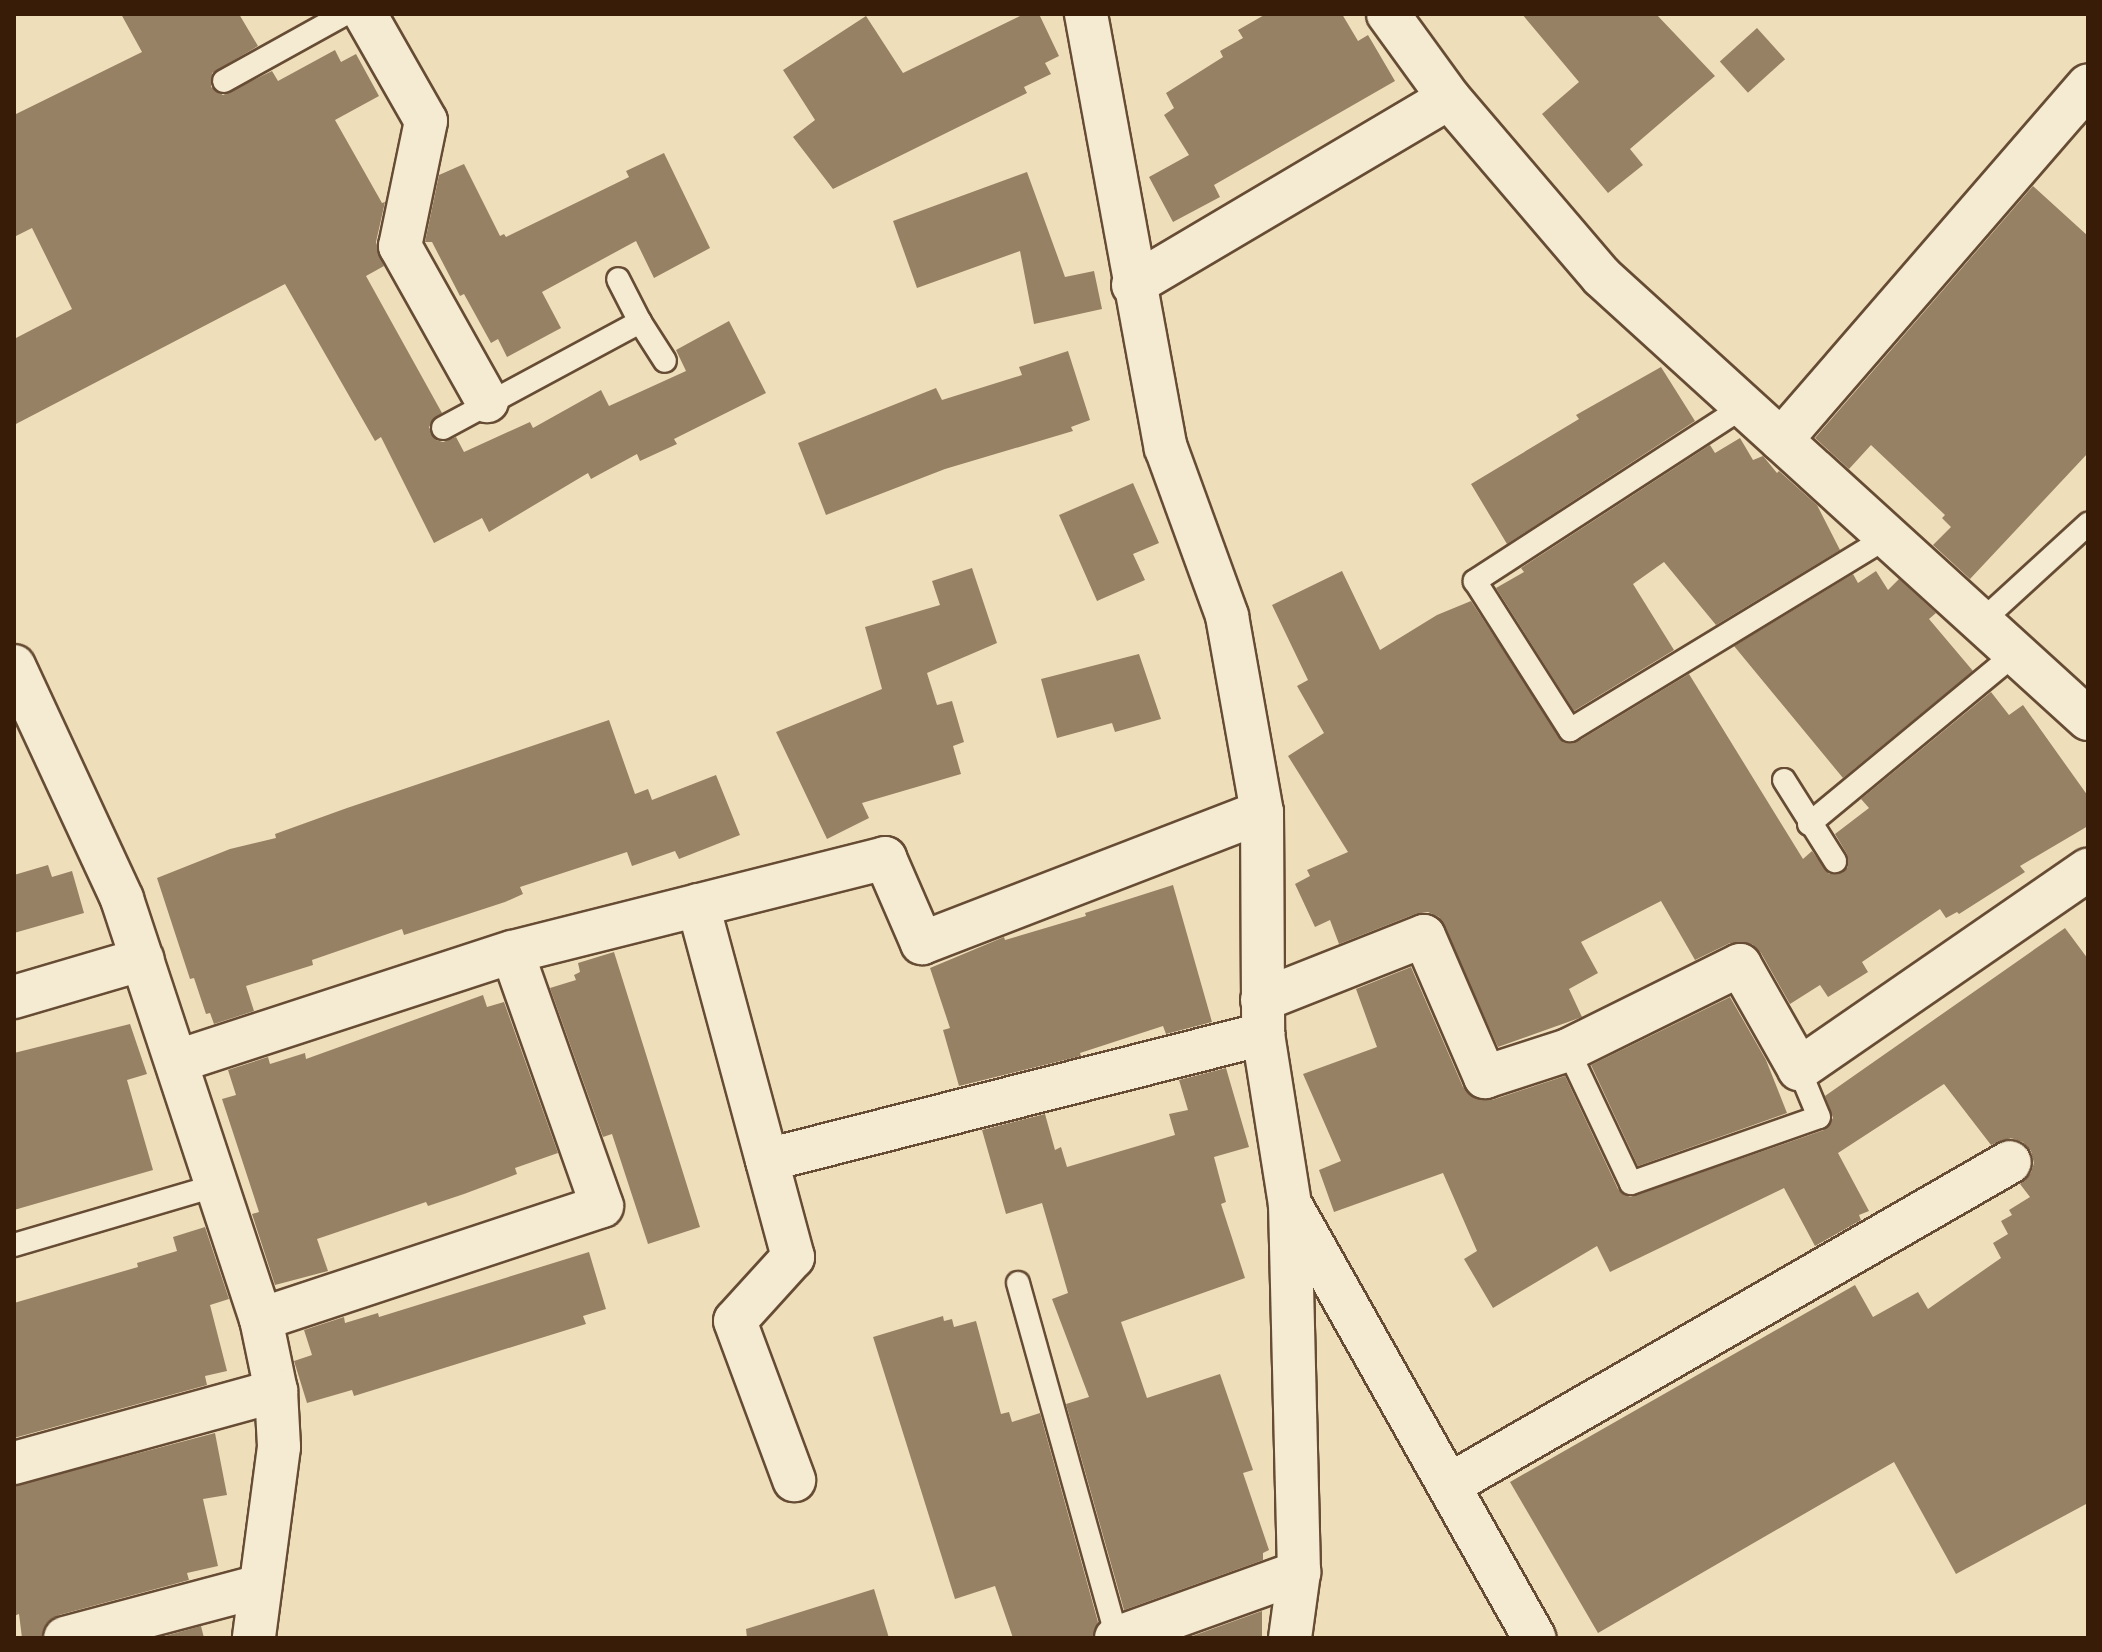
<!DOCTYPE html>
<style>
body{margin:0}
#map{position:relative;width:2102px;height:1652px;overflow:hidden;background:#efdeba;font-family:"Libre Bodoni",serif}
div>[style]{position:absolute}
.building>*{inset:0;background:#978164;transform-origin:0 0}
.roads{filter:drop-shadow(2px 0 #664c34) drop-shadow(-2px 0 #664c34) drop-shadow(0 2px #664c34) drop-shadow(0 -2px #664c34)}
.service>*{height:22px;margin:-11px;padding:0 11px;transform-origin:11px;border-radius:11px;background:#f5ead2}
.minor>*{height:42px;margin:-21px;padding:0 21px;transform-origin:21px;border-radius:21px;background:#f5ead2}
span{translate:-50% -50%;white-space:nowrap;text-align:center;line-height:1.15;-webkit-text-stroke:8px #f5ead2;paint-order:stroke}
.frame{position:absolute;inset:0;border:16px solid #381c07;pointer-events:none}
</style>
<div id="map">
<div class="building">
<i style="clip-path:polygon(121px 14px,239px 14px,258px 46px,212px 73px,211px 87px,223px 95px,272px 71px,278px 81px,335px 50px,341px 62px,356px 54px,379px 96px,335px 120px,382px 203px,385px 202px,376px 242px,384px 266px,366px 276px,442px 413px,429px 427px,436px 440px,443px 442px,456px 437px,464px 452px,530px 422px,533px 428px,601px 390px,609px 406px,686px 371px,676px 350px,729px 321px,766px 393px,674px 439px,677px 444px,640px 461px,637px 454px,591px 479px,588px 473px,489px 532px,482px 518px,434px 543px,381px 437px,375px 441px,285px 284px,14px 425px,14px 339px,72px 309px,32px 228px,14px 237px,14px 115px,142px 52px)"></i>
<i style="clip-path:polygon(1024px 14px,1039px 14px,1059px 56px,1045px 63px,1051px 74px,1024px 87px,1027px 93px,833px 189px,793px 137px,815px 120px,783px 70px,866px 16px,903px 73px)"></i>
<i style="clip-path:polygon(1266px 14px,1342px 14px,1358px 41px,1368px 35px,1395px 81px,1214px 185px,1220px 197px,1173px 222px,1149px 177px,1189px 155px,1164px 115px,1174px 108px,1166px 93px,1223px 57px,1220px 51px,1243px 38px,1238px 30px)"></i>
<i style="clip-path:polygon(1522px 14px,1656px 14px,1715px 76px,1630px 149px,1643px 165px,1608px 193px,1542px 114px,1579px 82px)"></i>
<i style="left:1757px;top:28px;width:42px;height:50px;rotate:48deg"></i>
<i style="clip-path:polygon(664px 153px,710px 248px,654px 278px,636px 241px,542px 292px,561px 328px,507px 357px,498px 339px,491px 343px,464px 294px,460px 296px,432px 242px,425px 242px,439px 175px,464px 164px,500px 236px,504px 234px,506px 237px,629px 177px,626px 171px)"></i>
<i style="clip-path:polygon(1027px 172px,1065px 277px,1094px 271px,1102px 309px,1034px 324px,1020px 251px,917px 288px,893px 221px)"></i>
<i style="clip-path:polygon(2033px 186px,2088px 236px,2088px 453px,1970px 579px,1933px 545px,1951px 527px,1942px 518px,1945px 515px,1871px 445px,1849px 469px,1815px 438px)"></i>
<i style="clip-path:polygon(1068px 351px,1090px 420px,1071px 427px,1073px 431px,945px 469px,826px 515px,798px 443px,936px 388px,942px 400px,1022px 375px,1019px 367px)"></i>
<i style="clip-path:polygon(1661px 367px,1695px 421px,1507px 544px,1471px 484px,1579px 419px,1576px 415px)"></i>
<i style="clip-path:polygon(1740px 438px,1753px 460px,1763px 456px,1777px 473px,1779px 471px,1817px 505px,1840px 550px,1716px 625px,1664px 562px,1633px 584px,1674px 650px,1574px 711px,1496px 588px,1524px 572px,1521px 568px,1710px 445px,1715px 453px)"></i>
<i style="clip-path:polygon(1133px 483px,1159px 543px,1133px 554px,1145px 580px,1097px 601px,1059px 515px)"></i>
<i style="clip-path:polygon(972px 568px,997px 643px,927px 673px,937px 705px,952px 701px,964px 742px,953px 746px,961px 774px,862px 803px,869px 818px,827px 839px,776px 732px,882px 689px,865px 627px,940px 605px,932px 581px)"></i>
<i style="clip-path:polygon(1342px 571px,1380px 650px,1437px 615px,1471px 601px,1564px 743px,1577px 742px,1689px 674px,1803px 859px,1812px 851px,1829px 874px,1842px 873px,1848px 867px,1847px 854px,1835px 834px,1869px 808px,1861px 799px,1991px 692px,2009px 715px,2023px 705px,2088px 796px,2088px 826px,2020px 866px,2025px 872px,1959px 914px,1957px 912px,1946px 918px,1940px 909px,1862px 962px,1868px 972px,1828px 997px,1820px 985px,1790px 1004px,1761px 953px,1752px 944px,1730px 943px,1695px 960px,1661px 901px,1581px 942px,1598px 973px,1569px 989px,1582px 1017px,1498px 1047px,1439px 917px,1428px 912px,1415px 914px,1339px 944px,1330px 920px,1315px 927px,1295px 884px,1310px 876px,1307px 870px,1348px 852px,1288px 756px,1324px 733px,1297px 686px,1308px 680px,1272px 605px)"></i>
<i style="clip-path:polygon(1876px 571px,1888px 590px,1899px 579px,1936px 613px,1929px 619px,1973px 671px,1843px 778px,1734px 646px,1853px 574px,1858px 583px)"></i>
<i style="clip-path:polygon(1139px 654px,1161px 719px,1115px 732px,1112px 723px,1057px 738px,1041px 679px)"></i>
<i style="clip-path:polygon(609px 720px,635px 794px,648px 789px,652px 800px,716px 775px,740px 835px,679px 859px,675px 851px,632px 866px,627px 852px,520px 887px,523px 894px,505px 902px,404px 935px,402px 929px,312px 960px,313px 965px,246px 986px,254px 1011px,214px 1024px,210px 1013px,206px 1014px,194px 978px,190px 979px,157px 878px,230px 849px,276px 838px,275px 834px,347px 808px)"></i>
<i style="clip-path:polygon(48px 865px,52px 877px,72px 871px,84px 913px,14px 933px,14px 875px)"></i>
<i style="clip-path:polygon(1173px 885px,1212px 1022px,1166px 1034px,1163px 1026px,1080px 1053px,1081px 1056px,959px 1086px,943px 1030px,950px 1028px,930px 968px,1004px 937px,1005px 940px,1086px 916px,1085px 913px)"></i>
<i style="clip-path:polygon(2065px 928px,2088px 959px,2088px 1503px,1956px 1574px,1894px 1462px,1598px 1633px,1510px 1482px,1855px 1285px,1873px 1317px,1918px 1292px,1928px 1309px,2001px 1258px,1993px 1243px,2008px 1234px,2001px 1221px,2012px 1215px,2009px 1210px,2030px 1197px,2020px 1184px,2031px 1173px,2034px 1163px,2031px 1151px,2023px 1142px,2011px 1138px,1991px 1145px,1944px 1084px,1838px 1153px,1869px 1211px,1859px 1215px,1861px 1220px,1815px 1246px,1784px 1188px,1610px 1272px,1597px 1246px,1493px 1308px,1464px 1259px,1477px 1251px,1443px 1173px,1334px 1212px,1319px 1170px,1341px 1161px,1303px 1074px,1377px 1047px,1356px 989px,1411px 967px,1463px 1087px,1480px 1100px,1492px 1100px,1565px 1076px,1618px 1189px,1630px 1197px,1824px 1130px,1833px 1118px,1825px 1096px)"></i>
<i style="clip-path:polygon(614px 952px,700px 1227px,648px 1244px,612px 1134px,603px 1137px,550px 988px,576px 980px,574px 975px,580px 972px,578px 963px)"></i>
<i style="clip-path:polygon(483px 995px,487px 1007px,504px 1002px,558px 1153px,515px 1168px,517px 1174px,464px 1194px,428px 1206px,426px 1202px,317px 1239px,328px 1271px,275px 1285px,252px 1214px,259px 1212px,222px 1099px,236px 1095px,228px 1070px,268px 1057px,270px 1064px,305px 1053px,306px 1059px)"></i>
<i style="clip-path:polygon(1730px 997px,1766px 1060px,1787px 1113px,1638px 1166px,1591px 1065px)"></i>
<i style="clip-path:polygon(130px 1024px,147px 1074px,127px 1080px,153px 1170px,14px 1210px,14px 1053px)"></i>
<i style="clip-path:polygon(1226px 1068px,1249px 1147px,1214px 1157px,1226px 1202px,1221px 1204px,1245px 1278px,1121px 1322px,1147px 1398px,1220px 1374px,1253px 1470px,1243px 1473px,1269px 1550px,1263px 1553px,1263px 1560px,1124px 1610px,1066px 1404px,1089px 1397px,1052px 1299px,1068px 1293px,1042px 1203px,1006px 1214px,982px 1130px,1045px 1114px,1055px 1150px,1061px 1147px,1067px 1167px,1175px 1135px,1169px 1114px,1188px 1110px,1179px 1080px)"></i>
<i style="clip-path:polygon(205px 1227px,229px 1299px,210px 1305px,227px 1371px,205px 1376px,207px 1385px,14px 1438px,14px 1303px,138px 1267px,137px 1263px,177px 1251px,173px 1237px)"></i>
<i style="clip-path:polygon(589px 1252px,606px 1309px,583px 1316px,586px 1324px,354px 1396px,352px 1390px,307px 1403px,294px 1361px,312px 1355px,304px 1330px,344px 1317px,345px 1323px,378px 1313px,379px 1317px)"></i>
<i style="clip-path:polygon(943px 1316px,944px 1321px,952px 1319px,954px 1327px,976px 1321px,1001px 1414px,1009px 1412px,1012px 1422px,1040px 1413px,1098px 1622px,1093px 1638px,1013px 1638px,995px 1586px,955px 1599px,873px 1337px)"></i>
<i style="clip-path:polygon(215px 1433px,227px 1495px,203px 1499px,218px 1566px,187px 1573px,189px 1580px,59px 1615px,48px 1622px,42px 1638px,22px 1638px,19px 1614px,14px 1616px,14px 1486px)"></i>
<i style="clip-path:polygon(874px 1589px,889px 1638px,747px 1638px,746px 1629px)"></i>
<i style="clip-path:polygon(1262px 1611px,1262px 1638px,1187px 1638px)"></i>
<i style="clip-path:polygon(201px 1626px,204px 1638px,158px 1638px)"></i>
</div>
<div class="roads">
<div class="service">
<i style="left:224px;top:81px;width:138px;rotate:-29deg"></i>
<i style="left:640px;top:322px;width:46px;rotate:57.3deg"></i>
<i style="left:1743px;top:407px;width:320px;rotate:147deg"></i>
<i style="left:1475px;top:581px;width:177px;rotate:57.5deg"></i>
<i style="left:1570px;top:730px;width:370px;rotate:-31.3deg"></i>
<i style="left:443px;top:428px;width:224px;rotate:-28.3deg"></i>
<i style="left:640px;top:322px;width:48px;rotate:-117.1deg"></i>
<i style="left:1982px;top:621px;width:144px;rotate:-42.5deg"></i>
<i style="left:1784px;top:780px;width:96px;rotate:57.8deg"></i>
<i style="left:1809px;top:824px;width:268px;rotate:-39.6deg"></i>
<i style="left:1568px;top:1050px;width:147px;rotate:64.7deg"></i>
<i style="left:1631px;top:1183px;width:199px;rotate:-19.3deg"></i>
<i style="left:1819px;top:1117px;width:52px;rotate:-112.6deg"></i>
<i style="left:14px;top:1245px;width:213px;rotate:-16.4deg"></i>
<i style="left:1018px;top:1283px;width:368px;rotate:74.4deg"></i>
</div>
<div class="minor">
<i style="left:365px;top:14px;width:123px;rotate:60.3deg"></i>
<i style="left:426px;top:121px;width:128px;rotate:101.7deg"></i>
<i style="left:400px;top:246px;width:178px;rotate:60.7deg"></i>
<i style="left:1086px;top:14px;width:441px;rotate:79.6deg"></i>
<i style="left:1166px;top:448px;width:179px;rotate:70deg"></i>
<i style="left:1227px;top:616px;width:199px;rotate:79.9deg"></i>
<i style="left:1262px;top:812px;width:222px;rotate:89.7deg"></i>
<i style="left:1263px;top:1034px;width:172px;rotate:81deg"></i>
<i style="left:1290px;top:1204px;width:498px;rotate:60.6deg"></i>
<i style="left:1388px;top:14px;width:104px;rotate:54deg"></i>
<i style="left:1449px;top:98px;width:235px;rotate:49.5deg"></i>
<i style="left:1602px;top:277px;width:657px;rotate:42.29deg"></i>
<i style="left:1133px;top:285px;width:367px;rotate:-30.6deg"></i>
<i style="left:1781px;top:440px;width:469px;rotate:-49.1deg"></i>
<i style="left:14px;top:666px;width:257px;rotate:65.1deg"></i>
<i style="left:122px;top:899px;width:442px;rotate:71.7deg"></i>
<i style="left:261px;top:1319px;width:74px;rotate:78.2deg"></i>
<i style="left:276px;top:1391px;width:56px;rotate:86.9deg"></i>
<i style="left:279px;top:1447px;width:193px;rotate:97.5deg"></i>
<i style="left:698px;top:905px;width:365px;rotate:74.9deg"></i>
<i style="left:793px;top:1257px;width:86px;rotate:132.2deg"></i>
<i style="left:735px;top:1321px;width:170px;rotate:69.6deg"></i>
<i style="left:14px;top:997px;width:134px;rotate:-16.4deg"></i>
<i style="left:1262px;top:1000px;width:174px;rotate:-21.6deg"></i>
<i style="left:1424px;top:936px;width:154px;rotate:66.6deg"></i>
<i style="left:1485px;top:1077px;width:87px;rotate:-18deg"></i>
<i style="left:1568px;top:1050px;width:192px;rotate:-26.3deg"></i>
<i style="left:1740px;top:965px;width:120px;rotate:60.4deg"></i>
<i style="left:1799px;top:1069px;width:351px;rotate:-34.6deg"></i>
<i style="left:178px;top:1061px;width:351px;rotate:-18.1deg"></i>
<i style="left:512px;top:952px;width:385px;rotate:-14.1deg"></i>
<i style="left:885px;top:858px;width:93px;rotate:66.5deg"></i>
<i style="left:922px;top:943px;width:364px;rotate:-21.1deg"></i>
<i style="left:767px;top:1160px;width:512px;rotate:-14.25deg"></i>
<i style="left:261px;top:1319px;width:359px;rotate:-18.3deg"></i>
<i style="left:602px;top:1206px;width:269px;rotate:-109.5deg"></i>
<i style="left:14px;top:1463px;width:272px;rotate:-15.4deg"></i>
<i style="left:1449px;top:1485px;width:647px;rotate:-29.93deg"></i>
<i style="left:65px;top:1638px;width:202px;rotate:-14.9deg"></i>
<i style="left:1116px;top:1638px;width:195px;rotate:-19.8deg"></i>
<i style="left:1290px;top:1638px;width:67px;rotate:-82.2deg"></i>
<i style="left:1299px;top:1572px;width:363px;rotate:-91.4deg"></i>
</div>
</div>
<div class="frame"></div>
</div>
